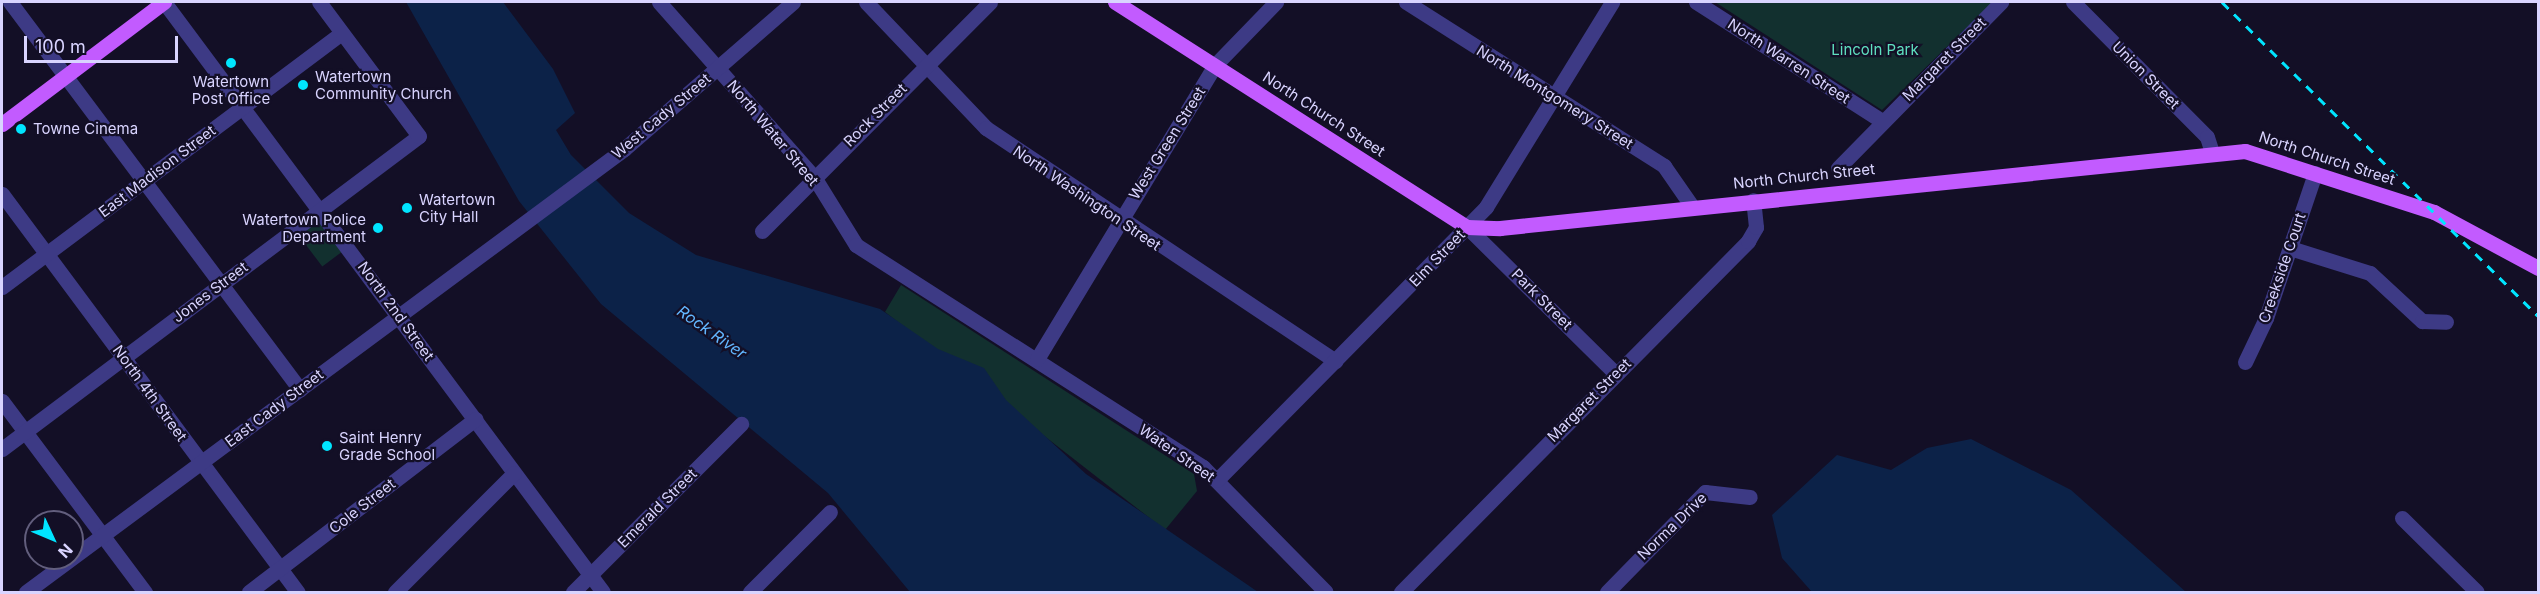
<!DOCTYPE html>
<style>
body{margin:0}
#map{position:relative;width:2540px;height:594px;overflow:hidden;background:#130f26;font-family:Inter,sans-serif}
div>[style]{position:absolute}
.green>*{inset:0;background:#12302f;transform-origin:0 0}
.water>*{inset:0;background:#0c2248}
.minor>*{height:15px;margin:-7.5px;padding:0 7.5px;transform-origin:7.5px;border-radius:7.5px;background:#3d3a85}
.major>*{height:15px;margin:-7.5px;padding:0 7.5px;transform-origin:7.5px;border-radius:7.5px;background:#c25bff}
.rail>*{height:3px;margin-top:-1.5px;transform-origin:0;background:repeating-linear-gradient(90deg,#00e5ff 0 9px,transparent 0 17px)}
.dots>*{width:16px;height:16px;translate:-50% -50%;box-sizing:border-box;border:3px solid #130f26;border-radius:50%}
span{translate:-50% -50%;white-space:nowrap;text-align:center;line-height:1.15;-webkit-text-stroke:4.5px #130f26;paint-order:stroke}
.park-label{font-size:15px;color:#5fe0c0}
.street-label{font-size:15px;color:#d9d4ff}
.poi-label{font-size:15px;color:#d9d4ff}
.left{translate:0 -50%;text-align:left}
.right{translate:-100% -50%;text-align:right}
.water-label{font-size:16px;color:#62b6ff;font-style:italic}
.frame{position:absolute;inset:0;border:3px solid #d9d4ff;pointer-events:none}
.north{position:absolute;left:24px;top:510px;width:60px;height:60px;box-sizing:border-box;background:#130f26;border:2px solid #625e7d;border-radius:50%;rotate:134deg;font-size:16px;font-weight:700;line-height:24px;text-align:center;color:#d9d4ff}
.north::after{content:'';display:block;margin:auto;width:21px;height:27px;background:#00e5ff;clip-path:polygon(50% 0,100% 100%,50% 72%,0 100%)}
.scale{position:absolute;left:24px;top:36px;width:154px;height:27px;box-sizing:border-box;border:3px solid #d9d4ff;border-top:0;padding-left:8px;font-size:18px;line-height:21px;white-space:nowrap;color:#d9d4ff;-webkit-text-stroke:4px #130f26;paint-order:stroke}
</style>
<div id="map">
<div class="green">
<i style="clip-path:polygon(1715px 2px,1993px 2px,1882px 110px)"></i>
<i style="left:318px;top:221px;width:39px;height:24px;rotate:53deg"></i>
<i style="clip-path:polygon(901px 285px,1194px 474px,1197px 491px,1165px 530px,885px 312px)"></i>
</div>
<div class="water">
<i style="clip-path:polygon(406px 2px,503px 2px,553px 69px,575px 113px,556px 130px,571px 155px,629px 213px,696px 255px,880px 309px,938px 349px,984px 368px,1006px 400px,1086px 474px,1258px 592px,910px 592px,828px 493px,601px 304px,519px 201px)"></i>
<i style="clip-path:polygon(1971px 439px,2071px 490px,2186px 592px,1812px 592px,1782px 558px,1772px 515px,1837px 455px,1891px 470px,1927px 448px)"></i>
</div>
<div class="minor">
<i style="left:10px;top:2px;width:484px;rotate:53.2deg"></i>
<i style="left:164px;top:2px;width:735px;rotate:53.35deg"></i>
<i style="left:659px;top:2px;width:234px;rotate:48.5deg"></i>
<i style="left:814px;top:177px;width:80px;rotate:58.3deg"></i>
<i style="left:856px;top:245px;width:412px;rotate:32.6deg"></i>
<i style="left:1203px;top:467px;width:175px;rotate:45.5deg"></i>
<i style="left:866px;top:2px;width:174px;rotate:46.4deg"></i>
<i style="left:986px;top:128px;width:420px;rotate:33.7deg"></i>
<i style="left:1406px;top:2px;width:306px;rotate:32.4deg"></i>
<i style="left:1664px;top:166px;width:47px;rotate:55.3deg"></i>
<i style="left:1696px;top:2px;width:221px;rotate:32.6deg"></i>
<i style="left:2073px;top:2px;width:190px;rotate:45.2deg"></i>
<i style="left:2207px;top:137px;width:16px;rotate:72deg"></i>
<i style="left:1838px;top:168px;width:233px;rotate:-45.5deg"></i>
<i style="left:2px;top:194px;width:496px;rotate:53.4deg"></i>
<i style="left:1467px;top:227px;width:208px;rotate:44.6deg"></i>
<i style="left:762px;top:231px;width:323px;rotate:-45.1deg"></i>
<i style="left:2290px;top:248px;width:84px;rotate:17.4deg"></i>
<i style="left:2370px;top:273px;width:71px;rotate:42.7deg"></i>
<i style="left:2422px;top:321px;width:24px;rotate:2deg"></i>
<i style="left:2px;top:287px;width:424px;rotate:-36.8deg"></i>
<i style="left:1037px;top:359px;width:344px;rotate:-58.8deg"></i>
<i style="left:1215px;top:65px;width:88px;rotate:-45.9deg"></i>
<i style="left:2245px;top:362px;width:49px;rotate:-64.5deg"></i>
<i style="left:2266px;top:318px;width:153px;rotate:-71.3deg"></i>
<i style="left:2px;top:401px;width:239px;rotate:53.2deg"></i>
<i style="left:2px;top:449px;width:521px;rotate:-36.89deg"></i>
<i style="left:419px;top:136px;width:167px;rotate:-126.7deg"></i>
<i style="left:1217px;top:480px;width:383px;rotate:-45.4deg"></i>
<i style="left:1486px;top:207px;width:241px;rotate:-58.4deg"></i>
<i style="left:2402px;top:518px;width:105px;rotate:44.6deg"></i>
<i style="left:26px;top:592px;width:744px;rotate:-36.53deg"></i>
<i style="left:624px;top:149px;width:224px;rotate:-41deg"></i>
<i style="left:249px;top:592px;width:285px;rotate:-37.4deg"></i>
<i style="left:395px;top:592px;width:168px;rotate:-45deg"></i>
<i style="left:573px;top:592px;width:238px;rotate:-45deg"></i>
<i style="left:750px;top:592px;width:113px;rotate:-45deg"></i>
<i style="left:1401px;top:592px;width:494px;rotate:-45.3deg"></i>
<i style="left:1748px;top:241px;width:16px;rotate:-60deg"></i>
<i style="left:1756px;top:227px;width:27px;rotate:-96deg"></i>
<i style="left:1607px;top:592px;width:140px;rotate:-45.6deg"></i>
<i style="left:1705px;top:492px;width:45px;rotate:6.3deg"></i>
</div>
<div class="major">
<i style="left:1115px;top:2px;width:418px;rotate:32.6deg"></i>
<i style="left:1467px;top:227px;width:33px;rotate:2deg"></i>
<i style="left:1500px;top:228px;width:749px;rotate:-5.9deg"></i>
<i style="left:2245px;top:151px;width:199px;rotate:17.9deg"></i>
<i style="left:2434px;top:212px;width:118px;rotate:28.3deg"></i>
<i style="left:2px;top:124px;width:203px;rotate:-37deg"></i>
</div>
<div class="rail">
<i style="left:2222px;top:2px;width:445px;rotate:44.8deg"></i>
</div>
<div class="dots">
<i style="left:231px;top:63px;background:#00e5ff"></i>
<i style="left:303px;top:85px;background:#00e5ff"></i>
<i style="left:21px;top:129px;background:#00e5ff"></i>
<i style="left:407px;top:208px;background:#00e5ff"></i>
<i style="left:378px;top:228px;background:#00e5ff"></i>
<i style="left:327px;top:446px;background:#00e5ff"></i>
</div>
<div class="park-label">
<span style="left:1875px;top:50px">Lincoln Park</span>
</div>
<div class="street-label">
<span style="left:1944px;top:59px;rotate:-45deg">Margaret Street</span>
<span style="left:1789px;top:61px;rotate:33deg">North Warren Street</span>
<span style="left:2146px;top:75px;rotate:45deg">Union Street</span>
<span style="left:1555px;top:97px;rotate:32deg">North Montgomery Street</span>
<span style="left:1324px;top:114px;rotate:33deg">North Church Street</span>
<span style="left:875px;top:115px;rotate:-45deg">Rock Street</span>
<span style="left:661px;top:116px;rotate:-40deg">West Cady Street</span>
<span style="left:773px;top:133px;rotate:50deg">North Water Street</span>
<span style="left:1167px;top:143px;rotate:-58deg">West Green Street</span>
<span style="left:2327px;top:158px;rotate:18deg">North Church Street</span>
<span style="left:157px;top:171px;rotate:-37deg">East Madison Street</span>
<span style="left:1804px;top:176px;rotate:-6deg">North Church Street</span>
<span style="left:1087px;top:198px;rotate:34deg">North Washington Street</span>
<span style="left:1437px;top:258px;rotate:-46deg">Elm Street</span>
<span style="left:2282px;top:268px;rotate:-71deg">Creekside Court</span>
<span style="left:210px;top:292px;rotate:-37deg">Jones Street</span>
<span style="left:1542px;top:299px;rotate:45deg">Park Street</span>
<span style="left:396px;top:311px;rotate:54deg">North 2nd Street</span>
<span style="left:150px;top:393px;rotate:54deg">North 4th Street</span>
<span style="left:1589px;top:400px;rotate:-45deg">Margaret Street</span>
<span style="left:274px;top:408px;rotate:-37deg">East Cady Street</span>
<span style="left:1177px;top:453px;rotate:35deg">Water Street</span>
<span style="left:362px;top:506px;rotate:-38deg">Cole Street</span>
<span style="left:657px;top:508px;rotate:-45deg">Emerald Street</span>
<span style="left:1672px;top:526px;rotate:-44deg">Norma Drive</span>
</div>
<div class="poi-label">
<span class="left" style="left:315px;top:85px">Watertown<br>Community Church</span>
<span style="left:231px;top:90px">Watertown<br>Post Office</span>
<span class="left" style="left:33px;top:129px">Towne Cinema</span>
<span class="left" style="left:419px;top:208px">Watertown<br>City Hall</span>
<span class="right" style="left:366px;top:228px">Watertown Police<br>Department</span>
<span class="left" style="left:339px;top:446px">Saint Henry<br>Grade School</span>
</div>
<div class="water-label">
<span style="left:712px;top:332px;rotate:35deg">Rock River</span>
</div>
<div class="frame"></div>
<div class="north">N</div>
<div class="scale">100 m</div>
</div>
